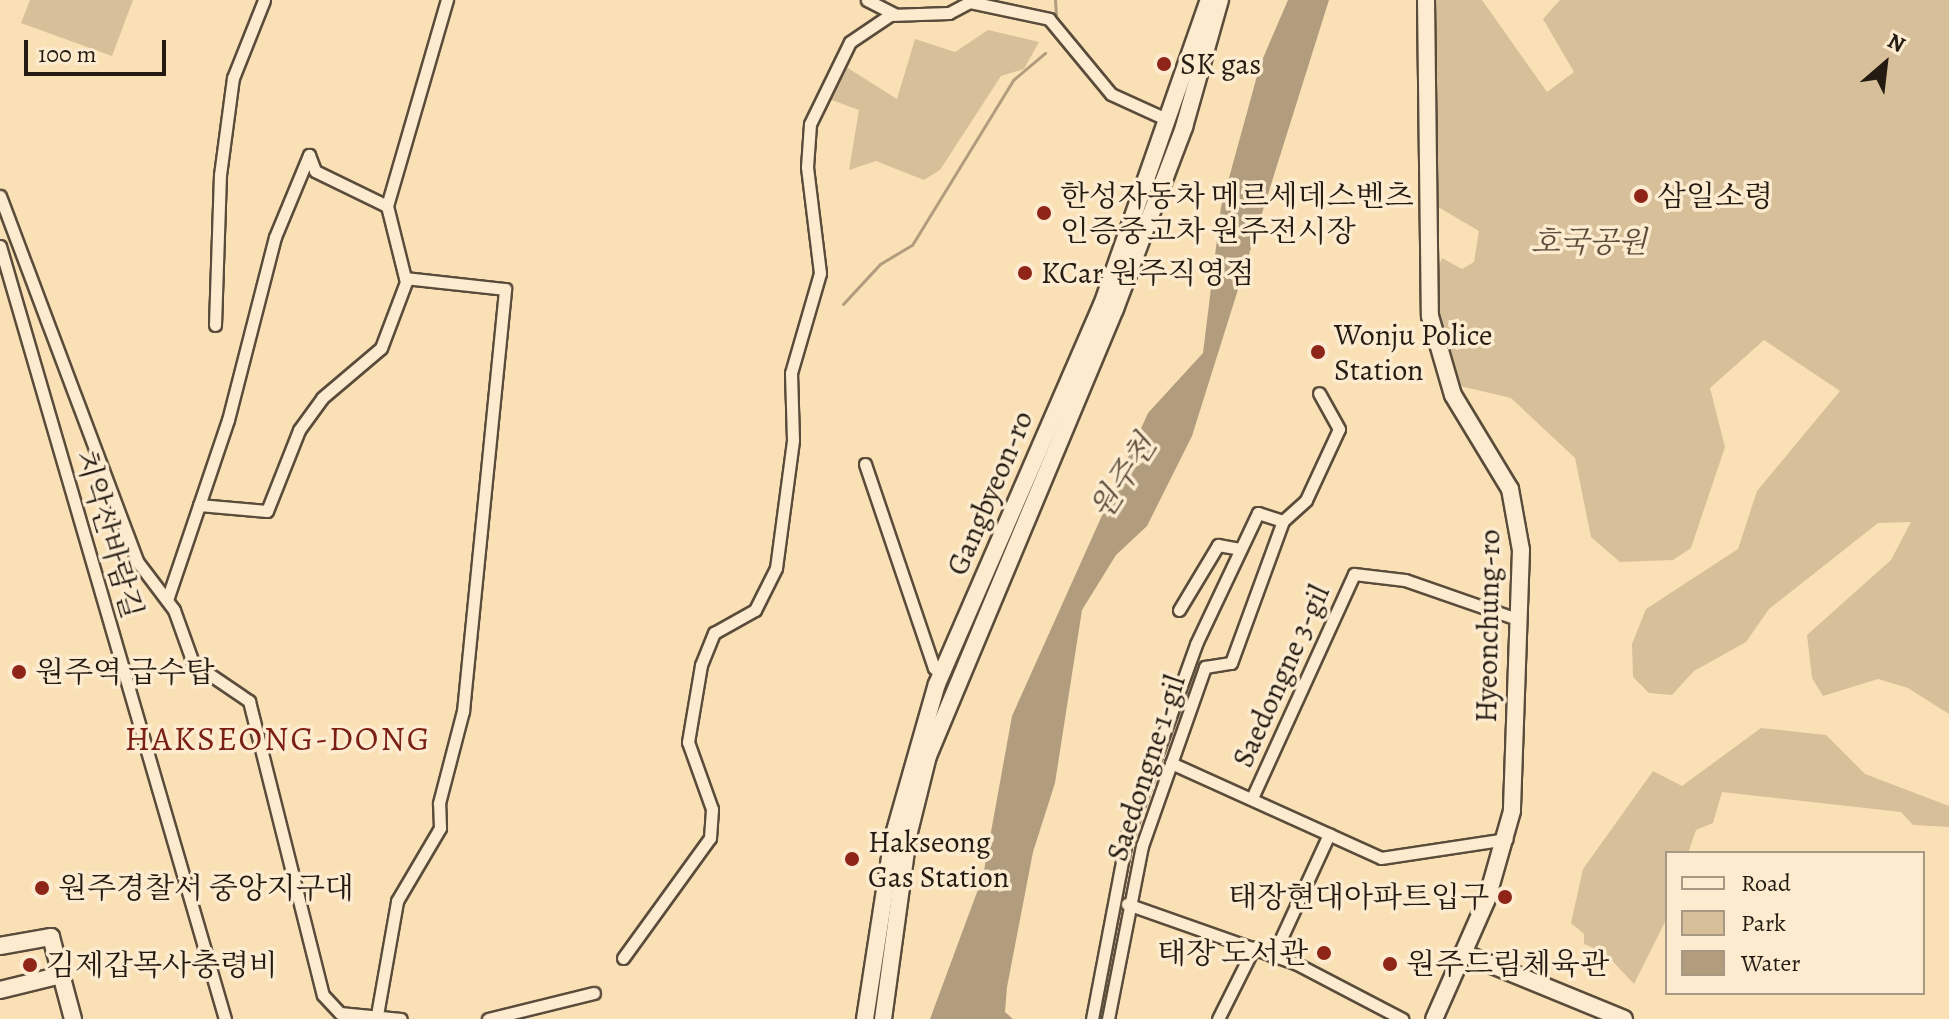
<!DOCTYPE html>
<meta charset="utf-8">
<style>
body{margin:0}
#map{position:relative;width:1949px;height:1019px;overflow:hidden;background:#fae0b5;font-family:Alegreya,"Noto Serif KR",serif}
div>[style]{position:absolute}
.green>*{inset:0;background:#d6bf99}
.water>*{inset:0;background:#b19d7e}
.stream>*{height:3px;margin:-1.5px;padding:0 1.5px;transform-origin:1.5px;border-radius:1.5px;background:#b19d7e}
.roads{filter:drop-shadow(2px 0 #5a4c3b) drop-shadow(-2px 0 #5a4c3b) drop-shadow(0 2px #5a4c3b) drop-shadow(0 -2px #5a4c3b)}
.street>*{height:11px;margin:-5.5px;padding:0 5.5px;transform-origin:5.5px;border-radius:5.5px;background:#fcebcf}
.secondary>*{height:16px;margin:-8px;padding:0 8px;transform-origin:8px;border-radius:8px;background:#fcebcf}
.dots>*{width:22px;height:22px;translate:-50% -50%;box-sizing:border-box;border:4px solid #fcebcf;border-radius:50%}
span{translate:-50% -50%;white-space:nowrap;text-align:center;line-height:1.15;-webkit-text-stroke:7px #fcebcf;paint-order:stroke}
.poi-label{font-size:30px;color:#241b12}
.left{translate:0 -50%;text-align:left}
.right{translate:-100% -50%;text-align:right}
.park-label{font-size:30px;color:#594c3a;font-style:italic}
.street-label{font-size:30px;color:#241b12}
.water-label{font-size:32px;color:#5c4f3d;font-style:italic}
.quarter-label{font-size:34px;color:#7a1f14;letter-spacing:2px}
.legend{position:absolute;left:1665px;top:851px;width:260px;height:144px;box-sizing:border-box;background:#fcebcf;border:2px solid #a69883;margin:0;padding:10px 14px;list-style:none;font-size:24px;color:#241b12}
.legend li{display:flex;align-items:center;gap:16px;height:40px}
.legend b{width:40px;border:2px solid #a69883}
.north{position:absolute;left:1845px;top:24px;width:80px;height:80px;-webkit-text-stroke:6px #fcebcf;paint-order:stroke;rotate:28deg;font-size:22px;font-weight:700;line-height:32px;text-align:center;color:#241b12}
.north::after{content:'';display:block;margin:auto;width:28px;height:36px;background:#241b12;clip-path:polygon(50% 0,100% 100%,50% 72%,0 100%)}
.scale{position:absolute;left:24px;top:40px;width:142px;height:36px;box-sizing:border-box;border:4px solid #241b12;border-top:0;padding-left:10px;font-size:24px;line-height:28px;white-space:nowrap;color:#241b12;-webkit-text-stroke:6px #fcebcf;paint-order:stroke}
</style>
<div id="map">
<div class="green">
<i style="clip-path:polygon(30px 0,133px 0,112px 56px,21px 23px)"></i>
<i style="clip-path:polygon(1433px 0,1482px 0,1547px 92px,1574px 72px,1543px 19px,1560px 0,1949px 0,1949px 714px,1908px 688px,1878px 679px,1823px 696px,1812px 678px,1807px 635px,1891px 560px,1911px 522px,1878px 523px,1769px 609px,1746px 642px,1694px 671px,1672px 695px,1649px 693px,1633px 677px,1632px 644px,1646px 609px,1738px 549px,1757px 491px,1840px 391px,1764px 340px,1710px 388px,1725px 447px,1691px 548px,1673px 560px,1620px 562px,1591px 537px,1575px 458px,1511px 398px,1460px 386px,1443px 368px,1434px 278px,1442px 258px,1462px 269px,1474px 262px,1479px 231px,1428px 201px)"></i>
<i style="clip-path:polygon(988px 30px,1039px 42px,1024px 69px,1001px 76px,940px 170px,924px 180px,876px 161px,849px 170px,859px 110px,826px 98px,843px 65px,897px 99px,915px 39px,955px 52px)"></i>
<i style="clip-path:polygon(1761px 728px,1826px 735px,1865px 774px,1949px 806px,1949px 827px,1913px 825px,1901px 812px,1722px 792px,1713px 823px,1696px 830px,1688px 853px,1667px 853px,1667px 918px,1634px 984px,1605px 953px,1584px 944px,1584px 934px,1571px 923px,1583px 869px,1653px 771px,1682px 786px)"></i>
</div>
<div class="water">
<i style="clip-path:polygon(1288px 0,1329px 0,1192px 436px,1147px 526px,1116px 555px,1082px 610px,1055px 783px,1033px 852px,1007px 987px,1005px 1012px,1013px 1019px,930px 1019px,983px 876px,1012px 716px,1148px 413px,1203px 353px,1221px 207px,1260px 65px)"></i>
</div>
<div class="stream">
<i style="left:1055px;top:0;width:15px;rotate:86deg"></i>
<i style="left:843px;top:304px;width:54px;rotate:-47.2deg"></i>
<i style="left:880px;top:264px;width:37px;rotate:-31deg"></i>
<i style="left:912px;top:245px;width:193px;rotate:-58.5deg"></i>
<i style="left:1013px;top:80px;width:42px;rotate:-40.2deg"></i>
</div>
<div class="roads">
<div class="street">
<i style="left:867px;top:0;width:30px;rotate:27deg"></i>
<i style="left:309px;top:155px;width:17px;rotate:69deg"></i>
<i style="left:315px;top:171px;width:80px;rotate:25.9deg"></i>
<i style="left:0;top:196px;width:390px;rotate:69.4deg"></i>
<i style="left:137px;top:561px;width:61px;rotate:52.9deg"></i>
<i style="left:174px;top:610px;width:56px;rotate:70.3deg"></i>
<i style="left:193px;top:663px;width:68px;rotate:34.2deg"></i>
<i style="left:249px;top:701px;width:303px;rotate:75.9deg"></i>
<i style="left:323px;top:995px;width:25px;rotate:47deg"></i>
<i style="left:340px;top:1013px;width:61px;rotate:5.6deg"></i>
<i style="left:0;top:246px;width:805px;rotate:73.77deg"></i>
<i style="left:215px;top:325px;width:150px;rotate:-88.1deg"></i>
<i style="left:220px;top:175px;width:98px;rotate:-82.4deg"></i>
<i style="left:233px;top:78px;width:84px;rotate:-68.3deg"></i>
<i style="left:865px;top:464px;width:215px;rotate:71.3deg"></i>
<i style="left:934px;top:668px;width:9px;rotate:32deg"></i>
<i style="left:199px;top:505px;width:68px;rotate:5deg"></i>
<i style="left:267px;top:511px;width:87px;rotate:-68.4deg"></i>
<i style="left:299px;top:430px;width:39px;rotate:-54deg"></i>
<i style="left:322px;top:398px;width:77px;rotate:-40.3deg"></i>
<i style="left:381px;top:348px;width:71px;rotate:-69.3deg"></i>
<i style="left:406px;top:282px;width:78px;rotate:-104deg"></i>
<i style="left:387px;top:206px;width:215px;rotate:-73.8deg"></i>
<i style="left:167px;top:600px;width:190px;rotate:-71.3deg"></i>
<i style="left:228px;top:420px;width:189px;rotate:-75.6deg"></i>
<i style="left:275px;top:237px;width:89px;rotate:-67.5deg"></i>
<i style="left:1179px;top:610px;width:76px;rotate:-59deg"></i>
<i style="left:1218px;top:545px;width:22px;rotate:10deg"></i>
<i style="left:1171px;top:763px;width:230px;rotate:24.3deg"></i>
<i style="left:1381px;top:858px;width:127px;rotate:-8.6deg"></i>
<i style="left:1252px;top:798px;width:246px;rotate:-65.5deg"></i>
<i style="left:1354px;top:574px;width:51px;rotate:6.7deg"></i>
<i style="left:1405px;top:580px;width:119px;rotate:19.2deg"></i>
<i style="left:1127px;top:904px;width:180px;rotate:19.4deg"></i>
<i style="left:1297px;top:964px;width:119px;rotate:27.6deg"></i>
<i style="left:1273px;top:956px;width:134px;rotate:-65.3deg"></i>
<i style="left:623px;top:958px;width:148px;rotate:-54.1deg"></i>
<i style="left:710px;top:838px;width:29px;rotate:-86deg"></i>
<i style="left:712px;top:809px;width:71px;rotate:-109.7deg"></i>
<i style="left:688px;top:742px;width:78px;rotate:-80.4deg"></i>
<i style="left:701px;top:665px;width:35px;rotate:-68deg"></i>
<i style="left:714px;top:633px;width:47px;rotate:-29.3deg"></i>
<i style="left:755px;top:610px;width:47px;rotate:-63.4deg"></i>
<i style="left:776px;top:568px;width:129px;rotate:-82.4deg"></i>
<i style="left:793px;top:440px;width:67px;rotate:-91.7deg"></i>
<i style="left:791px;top:373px;width:104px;rotate:-73.8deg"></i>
<i style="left:820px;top:273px;width:107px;rotate:-97deg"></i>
<i style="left:807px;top:167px;width:43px;rotate:-86deg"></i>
<i style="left:810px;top:124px;width:91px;rotate:-64deg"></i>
<i style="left:850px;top:42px;width:48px;rotate:-34deg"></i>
<i style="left:890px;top:15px;width:59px;rotate:-1.9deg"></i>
<i style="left:949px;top:13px;width:24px;rotate:-28deg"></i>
<i style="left:970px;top:2px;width:81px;rotate:12.1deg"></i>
<i style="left:1049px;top:19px;width:97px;rotate:50.4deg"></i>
<i style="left:1111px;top:94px;width:63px;rotate:24.5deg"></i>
<i style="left:377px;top:1015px;width:116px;rotate:-80deg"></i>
<i style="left:397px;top:901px;width:85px;rotate:-59.5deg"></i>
<i style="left:440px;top:828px;width:25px;rotate:-92deg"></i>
<i style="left:439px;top:803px;width:95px;rotate:-75.4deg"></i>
<i style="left:463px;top:711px;width:424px;rotate:-84.3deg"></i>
<i style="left:505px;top:289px;width:100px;rotate:-173.7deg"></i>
<i style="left:488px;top:1019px;width:109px;rotate:-13.8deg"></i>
<i style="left:1092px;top:1019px;width:186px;rotate:-79.2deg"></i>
<i style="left:1127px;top:836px;width:204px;rotate:-70.2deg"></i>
<i style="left:1196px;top:644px;width:145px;rotate:-64.7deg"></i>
<i style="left:1258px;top:513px;width:26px;rotate:18deg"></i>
<i style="left:1108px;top:1019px;width:176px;rotate:-78.9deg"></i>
<i style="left:1142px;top:846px;width:190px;rotate:-70.6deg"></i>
<i style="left:1205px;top:667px;width:26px;rotate:-9deg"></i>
<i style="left:1231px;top:663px;width:151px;rotate:-69.9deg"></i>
<i style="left:1283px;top:521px;width:31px;rotate:-42deg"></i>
<i style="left:1306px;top:500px;width:78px;rotate:-65.1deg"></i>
<i style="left:1339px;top:429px;width:41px;rotate:-119.1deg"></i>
<i style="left:1218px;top:1019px;width:80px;rotate:-63.4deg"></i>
</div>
<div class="secondary">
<i style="left:1426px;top:0;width:316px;rotate:89.3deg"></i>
<i style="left:1430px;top:316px;width:82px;rotate:73.8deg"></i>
<i style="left:1453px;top:395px;width:110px;rotate:58.8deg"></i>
<i style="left:1510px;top:489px;width:62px;rotate:79.8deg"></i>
<i style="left:1521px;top:550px;width:261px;rotate:92deg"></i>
<i style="left:1512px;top:811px;width:91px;rotate:105.9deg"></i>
<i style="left:1487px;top:899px;width:131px;rotate:113.8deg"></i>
<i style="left:0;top:946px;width:52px;rotate:-10deg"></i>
<i style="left:51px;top:937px;width:85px;rotate:75deg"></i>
<i style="left:1463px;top:953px;width:174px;rotate:22.3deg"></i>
<i style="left:0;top:990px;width:63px;rotate:-13.8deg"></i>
<i style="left:865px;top:1019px;width:183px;rotate:-81.2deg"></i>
<i style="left:893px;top:838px;width:160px;rotate:-74.1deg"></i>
<i style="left:937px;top:684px;width:413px;rotate:-66.5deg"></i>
<i style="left:1102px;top:305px;width:323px;rotate:-70.7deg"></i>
<i style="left:883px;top:1019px;width:185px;rotate:-82.2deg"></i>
<i style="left:908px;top:836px;width:82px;rotate:-76deg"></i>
<i style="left:928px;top:756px;width:485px;rotate:-67.3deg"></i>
<i style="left:1115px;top:309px;width:195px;rotate:-69.2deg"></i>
<i style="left:1184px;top:127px;width:132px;rotate:-74.2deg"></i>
</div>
</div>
<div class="dots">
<i style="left:1164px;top:64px;background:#8f2418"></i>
<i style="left:1641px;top:196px;background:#8f2418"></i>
<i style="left:1044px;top:213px;background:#8f2418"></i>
<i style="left:1025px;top:273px;background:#8f2418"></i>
<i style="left:1318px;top:352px;background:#8f2418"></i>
<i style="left:19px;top:672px;background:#8f2418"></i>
<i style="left:852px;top:859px;background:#8f2418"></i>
<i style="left:42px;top:888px;background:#8f2418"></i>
<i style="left:1505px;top:897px;background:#8f2418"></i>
<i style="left:1324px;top:953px;background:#8f2418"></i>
<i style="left:1390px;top:964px;background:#8f2418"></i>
<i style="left:30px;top:965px;background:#8f2418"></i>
</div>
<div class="poi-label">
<span class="left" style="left:1180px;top:64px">SK gas</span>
<span class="left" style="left:1060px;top:213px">한성자동차 메르세데스벤츠<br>인증중고차 원주전시장</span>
<span class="left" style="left:1657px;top:196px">삼일소령</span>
<span class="left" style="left:1041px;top:273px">KCar 원주직영점</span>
<span class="left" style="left:1334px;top:352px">Wonju Police<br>Station</span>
<span class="left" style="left:35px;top:672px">원주역 급수탑</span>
<span class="left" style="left:868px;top:859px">Hakseong<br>Gas Station</span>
<span class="left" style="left:58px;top:888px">원주경찰서 중앙지구대</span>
<span class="right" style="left:1489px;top:897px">태장현대아파트입구</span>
<span class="right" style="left:1308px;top:953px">태장 도서관</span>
<span class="left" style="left:1406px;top:964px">원주드림체육관</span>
<span class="left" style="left:46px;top:965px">김제갑목사충령비</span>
</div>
<div class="park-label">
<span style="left:1589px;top:242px">호국공원</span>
</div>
<div class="street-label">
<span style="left:990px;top:493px;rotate:-67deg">Gangbyeon-ro</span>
<span style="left:109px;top:534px;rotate:74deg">치악산바람길</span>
<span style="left:1488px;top:626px;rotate:-89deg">Hyeonchung-ro</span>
<span style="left:1281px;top:676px;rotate:-66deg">Saedongne 3-gil</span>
<span style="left:1146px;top:768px;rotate:-72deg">Saedongne 1-gil</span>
</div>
<div class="water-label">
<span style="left:1123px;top:477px;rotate:-57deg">원주천</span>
</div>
<div class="quarter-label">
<span style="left:278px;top:739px">HAKSEONG-DONG</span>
</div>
<ul class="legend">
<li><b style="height:10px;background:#fcebcf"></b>Road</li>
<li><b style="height:22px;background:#d6bf99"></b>Park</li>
<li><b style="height:22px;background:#b19d7e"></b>Water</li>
</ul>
<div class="north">N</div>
<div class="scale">100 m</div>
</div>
